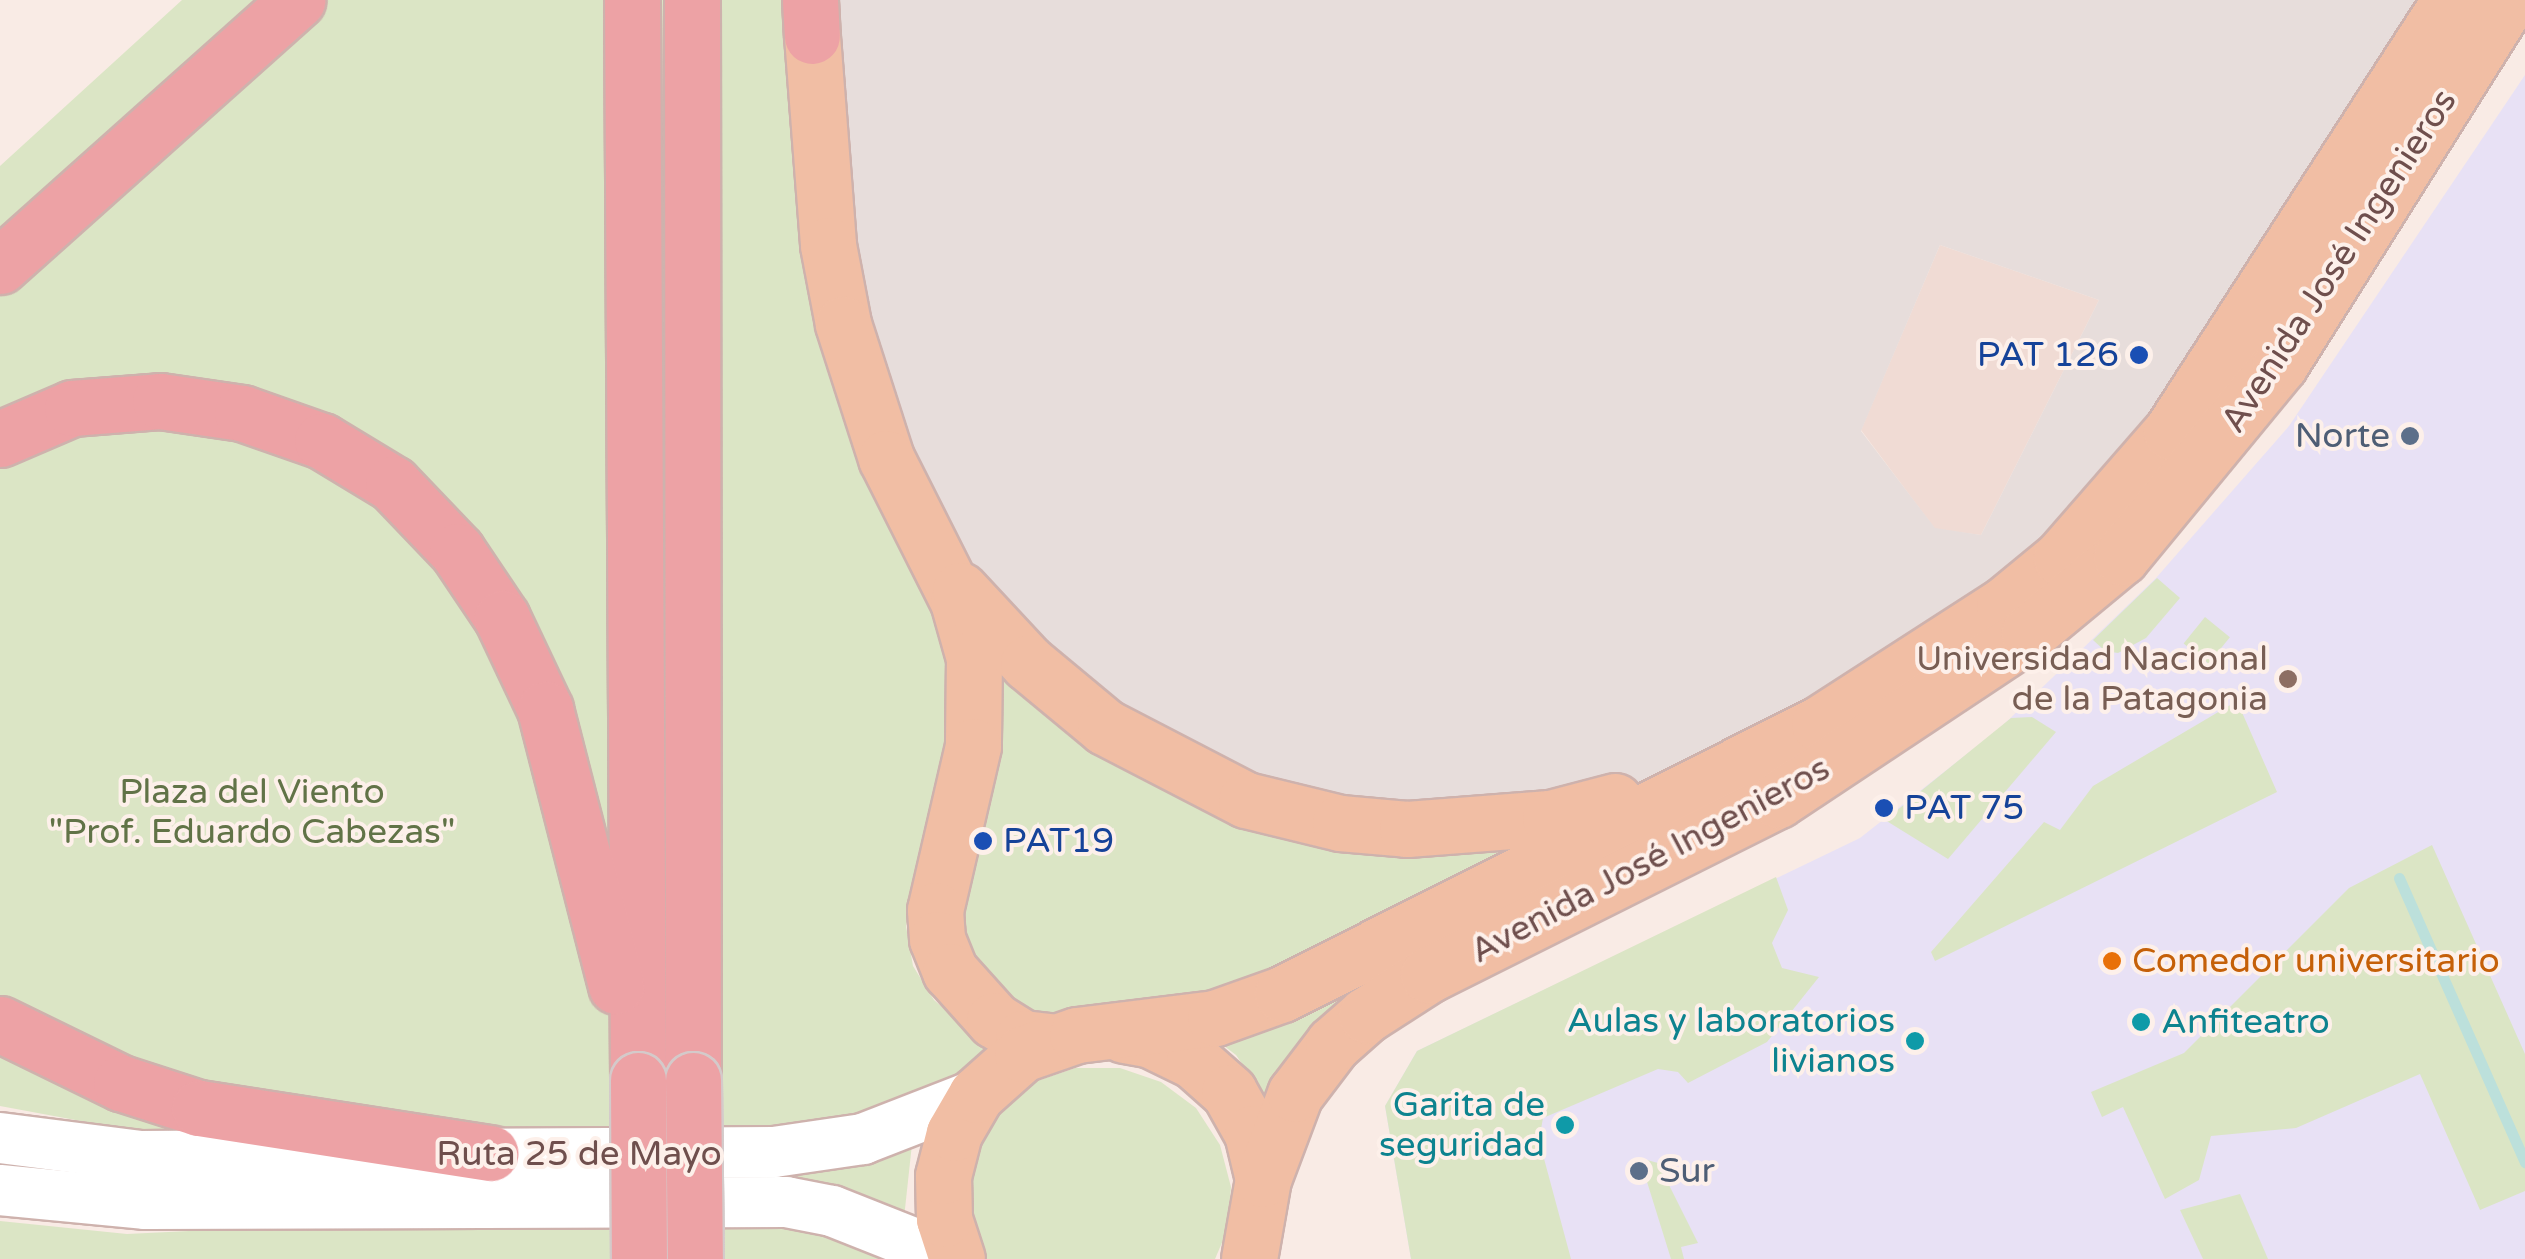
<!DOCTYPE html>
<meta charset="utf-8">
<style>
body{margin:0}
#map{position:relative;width:2525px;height:1259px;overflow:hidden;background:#f9ebe5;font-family:"Varela Round",sans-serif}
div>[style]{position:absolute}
.residential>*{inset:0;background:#f0dbd4}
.industrial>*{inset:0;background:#e7dddb}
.education>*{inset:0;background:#e8e1f5}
.green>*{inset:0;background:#dbe5c5;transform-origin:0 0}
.stream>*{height:11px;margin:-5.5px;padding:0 5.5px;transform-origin:5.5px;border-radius:5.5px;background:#bce0db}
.roads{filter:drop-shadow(2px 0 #ceb2ad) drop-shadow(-2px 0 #ceb2ad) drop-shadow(0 2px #ceb2ad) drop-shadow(0 -2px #ceb2ad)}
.secondary>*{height:50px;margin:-25px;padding:0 25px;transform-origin:25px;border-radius:25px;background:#fff}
.primary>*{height:55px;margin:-27.5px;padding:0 27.5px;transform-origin:27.5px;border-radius:27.5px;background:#f1bea4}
.highway>*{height:55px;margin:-27.5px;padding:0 27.5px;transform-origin:27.5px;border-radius:27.5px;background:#eda2a5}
.bridges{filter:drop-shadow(2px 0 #d4caca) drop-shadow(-2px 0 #d4caca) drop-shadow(0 2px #d4caca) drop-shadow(0 -2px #d4caca)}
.highway-bridge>*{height:55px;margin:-27.5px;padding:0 27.5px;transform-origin:27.5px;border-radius:27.5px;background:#eda2a5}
.dots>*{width:28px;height:28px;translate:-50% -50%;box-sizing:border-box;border:5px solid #fdf0ea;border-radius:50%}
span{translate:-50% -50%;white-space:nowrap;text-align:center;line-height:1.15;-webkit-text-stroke:8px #fdf0ea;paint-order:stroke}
.street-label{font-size:35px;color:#6f4f4d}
.transit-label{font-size:35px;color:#164399}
.right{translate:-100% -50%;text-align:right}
.left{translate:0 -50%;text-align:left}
.service-label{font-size:35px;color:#4e5e75}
.education-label{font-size:35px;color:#785e54}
.park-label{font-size:35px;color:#617347}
.food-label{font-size:35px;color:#c56008}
.culture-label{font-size:35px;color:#0d838f}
</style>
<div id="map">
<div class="residential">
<i style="clip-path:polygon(1940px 245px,2099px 300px,1981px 535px,1935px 529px,1861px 430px)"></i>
</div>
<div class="industrial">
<i style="clip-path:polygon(evenodd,820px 0,2450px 0,2061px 558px,1662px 786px,1340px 823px,1064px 696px,886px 458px,820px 0,1940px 245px,2099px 300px,1981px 535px,1935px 528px,1861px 431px,1940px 245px)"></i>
</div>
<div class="education">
<i style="clip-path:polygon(2525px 75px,2525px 1259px,1411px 1259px,1385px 1106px,1417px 1051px,1860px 838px,2000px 728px,2156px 578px,2289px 426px)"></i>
</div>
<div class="green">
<i style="clip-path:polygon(182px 0,820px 0,812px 36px,906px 527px,963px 702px,906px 926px,913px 966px,934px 1000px,995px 1053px,942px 1085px,878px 1111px,824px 1126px,753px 1131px,167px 1137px,0 1106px,0 166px)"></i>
<i style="clip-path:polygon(2157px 578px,2180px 598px,2146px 638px,2118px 653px,2105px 651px,2093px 640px)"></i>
<i style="left:2205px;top:617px;width:32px;height:34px;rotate:39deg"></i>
<i style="clip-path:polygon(985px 635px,1204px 799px,1577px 826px,1204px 1002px,1028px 1018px,969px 972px,953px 904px)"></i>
<i style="clip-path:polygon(2237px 701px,2277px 792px,1935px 961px,1931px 952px,2044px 822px,2060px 830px,2093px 786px)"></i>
<i style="clip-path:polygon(2032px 717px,2056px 732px,1948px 859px,1885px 820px,2011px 718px)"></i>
<i style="clip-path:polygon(2432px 845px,2525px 1054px,2525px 1191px,2480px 1210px,2420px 1074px,2296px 1128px,2211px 1136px,2199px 1180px,2165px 1199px,2123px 1107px,2102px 1117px,2091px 1092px,2184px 1053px,2349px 888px)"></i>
<i style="clip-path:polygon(1776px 877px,1788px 910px,1772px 943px,1782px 968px,1819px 977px,1767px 1042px,1688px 1083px,1678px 1072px,1658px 1069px,1543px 1118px,1539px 1140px,1571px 1259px,1411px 1259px,1385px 1106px,1417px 1051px)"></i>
<i style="clip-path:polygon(1346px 993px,1289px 1056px,1268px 1101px,1236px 1055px,1211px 1036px)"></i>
<i style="clip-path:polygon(1075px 1068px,1120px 1068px,1161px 1082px,1196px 1108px,1220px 1145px,1231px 1187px,1227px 1231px,1215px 1259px,981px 1259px,965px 1188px,976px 1146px,1000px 1109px,1034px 1082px)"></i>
<i style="clip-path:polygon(912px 1144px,904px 1218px,89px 1179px,0 1165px,0 1150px)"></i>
<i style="clip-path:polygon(1647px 1160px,1658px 1163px,1698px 1243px,1681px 1247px,1684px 1259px,1671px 1259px,1643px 1169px)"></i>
<i style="clip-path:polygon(2240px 1194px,2268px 1259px,2203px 1259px,2180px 1210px)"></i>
<i style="clip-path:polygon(545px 1214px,808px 1223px,891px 1259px,0 1259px,0 1221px,127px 1234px)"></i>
</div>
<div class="stream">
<i style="left:2399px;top:878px;width:311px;rotate:66.1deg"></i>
</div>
<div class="roads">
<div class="secondary">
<i style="left:0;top:1138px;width:142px;rotate:7.3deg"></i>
<i style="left:141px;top:1156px;width:633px;rotate:-0.36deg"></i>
<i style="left:774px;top:1152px;width:90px;rotate:-8.3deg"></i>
<i style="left:863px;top:1139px;width:121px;rotate:-21.3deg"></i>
<i style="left:0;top:1190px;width:147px;rotate:5.5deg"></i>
<i style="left:146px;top:1204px;width:640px;rotate:-0.18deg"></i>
<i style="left:786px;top:1202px;width:47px;rotate:11.1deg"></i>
<i style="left:832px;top:1211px;width:130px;rotate:21.6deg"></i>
</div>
<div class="primary">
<i style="left:812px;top:36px;width:210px;rotate:85.6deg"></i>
<i style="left:828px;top:245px;width:80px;rotate:79.2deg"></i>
<i style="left:843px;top:324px;width:141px;rotate:72.2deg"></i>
<i style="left:886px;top:458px;width:160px;rotate:63.3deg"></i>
<i style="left:958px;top:601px;width:59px;rotate:74.3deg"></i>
<i style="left:974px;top:658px;width:88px;rotate:90.7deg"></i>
<i style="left:973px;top:746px;width:168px;rotate:103deg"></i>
<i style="left:935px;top:910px;width:29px;rotate:86deg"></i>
<i style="left:937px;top:939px;width:35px;rotate:68deg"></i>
<i style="left:950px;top:971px;width:66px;rotate:48.1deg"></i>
<i style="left:994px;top:1020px;width:34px;rotate:32deg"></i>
<i style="left:1023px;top:1038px;width:26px;rotate:7deg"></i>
<i style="left:960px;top:590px;width:100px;rotate:47deg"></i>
<i style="left:1028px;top:663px;width:100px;rotate:39.7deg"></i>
<i style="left:1105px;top:727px;width:159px;rotate:27.4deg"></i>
<i style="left:1246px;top:800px;width:97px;rotate:13.7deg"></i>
<i style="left:1340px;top:823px;width:67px;rotate:5.1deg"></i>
<i style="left:1407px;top:829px;width:143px;rotate:-4.4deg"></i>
<i style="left:1550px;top:818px;width:67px;rotate:-14.7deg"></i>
<i style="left:1124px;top:1035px;width:27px;rotate:10deg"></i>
<i style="left:1151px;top:1040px;width:48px;rotate:26deg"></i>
<i style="left:1194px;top:1061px;width:47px;rotate:41.5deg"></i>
<i style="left:1229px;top:1092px;width:47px;rotate:60.7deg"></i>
<i style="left:1252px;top:1133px;width:47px;rotate:76.6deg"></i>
<i style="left:957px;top:1259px;width:42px;rotate:-108deg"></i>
<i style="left:944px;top:1219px;width:43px;rotate:-91.3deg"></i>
<i style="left:943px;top:1176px;width:44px;rotate:-75.7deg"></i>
<i style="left:954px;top:1133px;width:44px;rotate:-59.9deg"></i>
<i style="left:976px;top:1095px;width:62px;rotate:-41.7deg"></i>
<i style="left:1022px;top:1054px;width:58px;rotate:-19.1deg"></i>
<i style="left:1077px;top:1035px;width:139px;rotate:-7deg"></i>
<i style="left:1215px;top:1018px;width:71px;rotate:-19.7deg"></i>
<i style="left:1282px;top:994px;width:601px;rotate:-26.69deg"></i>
<i style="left:1819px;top:724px;width:220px;rotate:-32.8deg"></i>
<i style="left:2004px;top:605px;width:74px;rotate:-39.5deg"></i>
<i style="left:2061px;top:558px;width:167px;rotate:-48.9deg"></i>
<i style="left:2171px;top:432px;width:514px;rotate:-57.14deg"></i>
<i style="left:1249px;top:1259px;width:81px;rotate:-80.1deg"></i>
<i style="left:1263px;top:1179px;width:91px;rotate:-69.4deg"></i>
<i style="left:1295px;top:1094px;width:63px;rotate:-52.8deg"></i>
<i style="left:1333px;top:1044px;width:44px;rotate:-41.3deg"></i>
<i style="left:1366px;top:1015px;width:74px;rotate:-32.8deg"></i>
<i style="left:1428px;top:975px;width:391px;rotate:-26.6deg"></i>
<i style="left:1778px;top:800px;width:301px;rotate:-33.6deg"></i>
<i style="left:2029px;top:633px;width:119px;rotate:-39.6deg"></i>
<i style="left:2121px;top:557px;width:250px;rotate:-50.5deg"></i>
<i style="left:2280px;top:364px;width:430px;rotate:-57.8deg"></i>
</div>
<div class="highway">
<i style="left:632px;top:0;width:1080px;rotate:89.68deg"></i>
<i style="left:692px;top:0;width:1080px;rotate:89.95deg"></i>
<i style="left:810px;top:0;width:36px;rotate:87deg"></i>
<i style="left:0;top:266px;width:399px;rotate:-41.8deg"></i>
<i style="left:0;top:439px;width:78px;rotate:-23.3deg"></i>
<i style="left:72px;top:408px;width:88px;rotate:-4.5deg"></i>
<i style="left:160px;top:401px;width:83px;rotate:8.3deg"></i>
<i style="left:242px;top:413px;width:85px;rotate:19.3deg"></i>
<i style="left:322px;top:441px;width:83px;rotate:31.2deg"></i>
<i style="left:393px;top:484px;width:93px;rotate:46.3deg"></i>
<i style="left:457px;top:551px;width:81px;rotate:56.1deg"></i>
<i style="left:502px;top:618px;width:101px;rotate:64.7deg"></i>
<i style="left:545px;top:709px;width:286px;rotate:75.6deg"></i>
<i style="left:0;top:1024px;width:135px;rotate:26deg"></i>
<i style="left:121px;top:1083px;width:82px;rotate:17.8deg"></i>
<i style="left:199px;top:1108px;width:295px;rotate:8.8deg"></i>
</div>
</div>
<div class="bridges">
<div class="highway-bridge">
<i style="left:638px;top:1080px;width:179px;rotate:89.7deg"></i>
<i style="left:693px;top:1080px;width:179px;rotate:89.4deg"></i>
</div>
</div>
<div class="dots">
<i style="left:2139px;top:355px;background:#1a4fb4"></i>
<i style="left:2410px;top:436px;background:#5c6f8a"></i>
<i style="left:2288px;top:679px;background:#8d6e63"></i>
<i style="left:1884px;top:808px;background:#1a4fb4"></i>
<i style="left:983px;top:841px;background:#1a4fb4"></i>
<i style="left:2112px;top:961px;background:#e8710a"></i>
<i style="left:2141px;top:1022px;background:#0f9aa8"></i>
<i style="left:1915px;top:1041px;background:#0f9aa8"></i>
<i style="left:1565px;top:1125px;background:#0f9aa8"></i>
<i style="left:1639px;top:1171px;background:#5c6f8a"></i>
</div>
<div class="street-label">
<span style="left:2339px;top:261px;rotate:-57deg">Avenida José Ingenieros</span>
<span style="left:1650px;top:860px;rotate:-28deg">Avenida José Ingenieros</span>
<span style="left:579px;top:1154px">Ruta 25 de Mayo</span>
</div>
<div class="transit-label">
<span class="right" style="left:2119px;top:355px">PAT 126</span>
<span class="left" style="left:1904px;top:808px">PAT 75</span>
<span class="left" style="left:1003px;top:841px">PAT19</span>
</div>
<div class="service-label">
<span class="right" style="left:2390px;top:436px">Norte</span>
<span class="left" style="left:1659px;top:1171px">Sur</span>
</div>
<div class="education-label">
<span class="right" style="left:2268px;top:679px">Universidad Nacional<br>de la Patagonia</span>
</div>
<div class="park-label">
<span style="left:252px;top:812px">Plaza del Viento<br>"Prof. Eduardo Cabezas"</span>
</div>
<div class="food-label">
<span class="left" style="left:2132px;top:961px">Comedor universitario</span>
</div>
<div class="culture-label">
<span class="right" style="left:1895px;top:1041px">Aulas y laboratorios<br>livianos</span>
<span class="left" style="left:2161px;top:1022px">Anfiteatro</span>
<span class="right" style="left:1545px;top:1125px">Garita de<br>seguridad</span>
</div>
</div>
